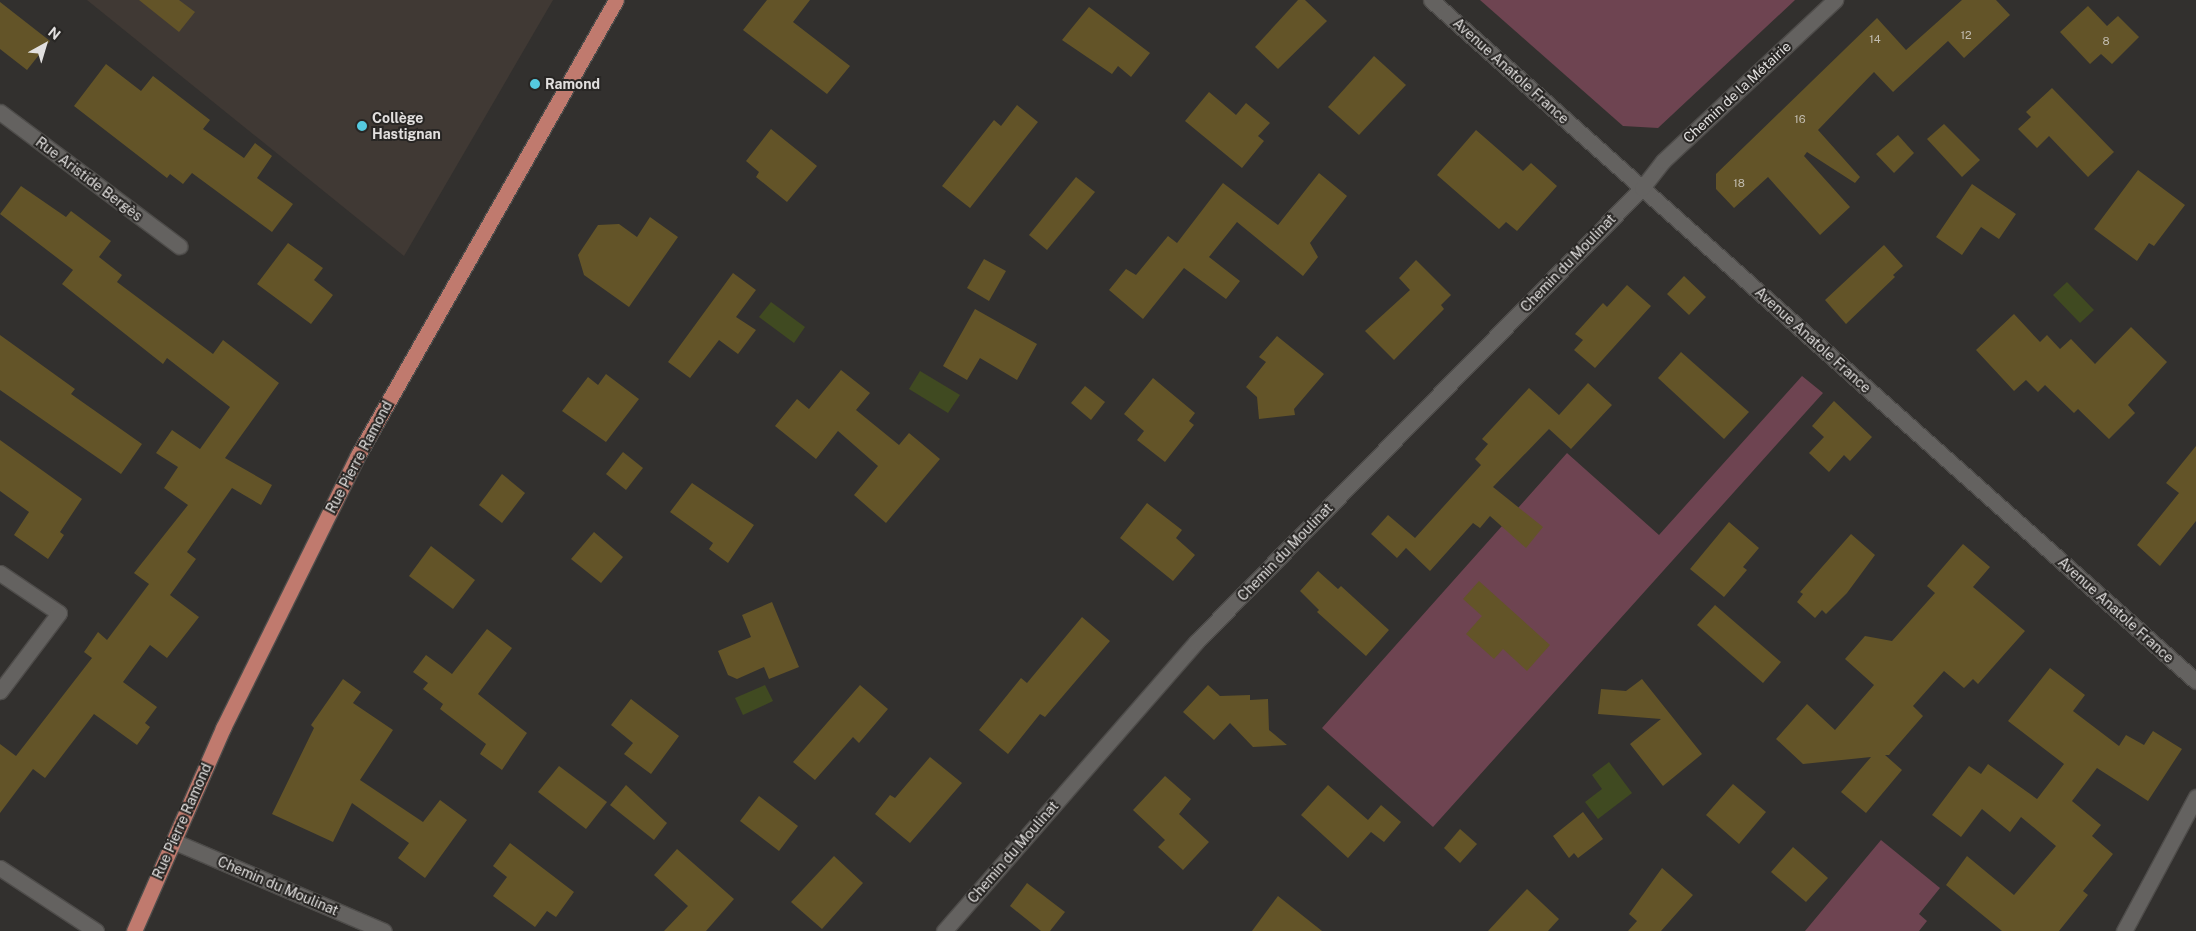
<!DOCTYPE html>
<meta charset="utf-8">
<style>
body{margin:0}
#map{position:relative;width:2196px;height:931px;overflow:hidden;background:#32302e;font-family:"Public Sans",sans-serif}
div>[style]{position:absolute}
.built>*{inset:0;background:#403934}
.green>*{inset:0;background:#6e4451}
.water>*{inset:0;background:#404a21}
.building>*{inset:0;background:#635428}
.roads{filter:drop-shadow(1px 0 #4e4c4a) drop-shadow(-1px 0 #4e4c4a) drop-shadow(0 1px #4e4c4a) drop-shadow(0 -1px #4e4c4a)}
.minor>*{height:15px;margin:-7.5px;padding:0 7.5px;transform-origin:7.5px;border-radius:7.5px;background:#646260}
.major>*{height:15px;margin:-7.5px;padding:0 7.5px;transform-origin:7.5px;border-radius:7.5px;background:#c07a6e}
.dots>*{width:14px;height:14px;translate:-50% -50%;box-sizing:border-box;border:2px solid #282624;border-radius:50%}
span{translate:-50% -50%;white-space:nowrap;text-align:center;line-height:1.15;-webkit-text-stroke:4px #282624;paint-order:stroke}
.number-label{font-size:11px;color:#c2bdb1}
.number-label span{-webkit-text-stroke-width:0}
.street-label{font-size:14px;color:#e2e0df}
.poi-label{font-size:14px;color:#e2e0df;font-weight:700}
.left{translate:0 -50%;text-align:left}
.north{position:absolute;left:20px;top:20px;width:50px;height:50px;-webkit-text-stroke:4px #282624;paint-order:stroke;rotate:39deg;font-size:14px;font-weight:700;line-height:20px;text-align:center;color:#e2e0df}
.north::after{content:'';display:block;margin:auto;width:18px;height:22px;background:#e2e0df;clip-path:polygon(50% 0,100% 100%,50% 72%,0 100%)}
</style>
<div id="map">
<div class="built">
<i style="clip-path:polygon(87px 0,553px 0,404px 256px)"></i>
</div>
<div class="green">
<i style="clip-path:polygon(1480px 0,1795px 0,1658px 128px,1623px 126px)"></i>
<i style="clip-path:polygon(1802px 376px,1823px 393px,1433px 827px,1322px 728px,1567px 453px,1659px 535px)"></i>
<i style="clip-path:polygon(1881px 840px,1940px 888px,1919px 914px,1927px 921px,1919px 931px,1805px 931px)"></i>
</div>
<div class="water">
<i style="clip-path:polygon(2067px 282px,2094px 310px,2080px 323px,2053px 295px)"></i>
<i style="clip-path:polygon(771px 302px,805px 327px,794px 343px,759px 317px)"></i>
<i style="clip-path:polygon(920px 371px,960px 395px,948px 413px,909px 389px)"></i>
<i style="clip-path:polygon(765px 685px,773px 701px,743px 715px,735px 698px)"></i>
<i style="clip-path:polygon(1609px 762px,1632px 793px,1598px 819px,1585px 802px,1602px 789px,1592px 775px)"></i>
</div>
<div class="building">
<i style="clip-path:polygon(139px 0,179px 0,195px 12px,179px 32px)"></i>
<i style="clip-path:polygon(767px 0,810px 0,793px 22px,850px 66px,827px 94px,743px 30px)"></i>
<i style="clip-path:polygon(1298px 0,1305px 0,1327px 21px,1278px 69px,1255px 47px)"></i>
<i style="clip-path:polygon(1962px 0,1996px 0,2010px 15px,1964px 58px,1948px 41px,1893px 92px,1874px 72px,1818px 130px,1860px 177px,1855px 183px,1807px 152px,1804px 156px,1850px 207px,1820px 235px,1768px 177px,1734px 208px,1716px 189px,1716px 174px,1877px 18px,1906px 50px)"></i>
<i style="clip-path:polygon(0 2px,50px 41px,27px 70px,0 49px)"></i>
<i style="clip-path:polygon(2088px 6px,2107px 26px,2118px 16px,2139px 37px,2112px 64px,2101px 54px,2090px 64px,2060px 32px)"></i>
<i style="clip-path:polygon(1089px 7px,1150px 53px,1131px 77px,1118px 66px,1112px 74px,1062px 40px)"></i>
<i style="clip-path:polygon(1374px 56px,1406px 85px,1359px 135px,1328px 107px)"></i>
<i style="clip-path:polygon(106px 64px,141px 91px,153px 76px,210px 120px,203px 129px,244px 158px,255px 143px,272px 156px,257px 178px,293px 204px,272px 232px,192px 173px,183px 184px,170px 174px,167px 178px,74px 106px)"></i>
<i style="clip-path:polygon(2052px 88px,2114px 152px,2088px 177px,2049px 136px,2037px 148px,2018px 129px,2031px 117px,2026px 112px)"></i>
<i style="clip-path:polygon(1209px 92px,1236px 115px,1246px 103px,1270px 123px,1258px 136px,1264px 141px,1242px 168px,1185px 121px)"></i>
<i style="clip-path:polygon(1017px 105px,1038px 122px,970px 208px,942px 186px,994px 120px,1001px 126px)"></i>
<i style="clip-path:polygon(1944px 124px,1980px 160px,1962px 177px,1927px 139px)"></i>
<i style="clip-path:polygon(771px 129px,817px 166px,787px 202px,756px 177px,759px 172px,746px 161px)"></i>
<i style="clip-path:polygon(1476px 130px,1523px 171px,1531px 163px,1557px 186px,1517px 231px,1506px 222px,1499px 229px,1437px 175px)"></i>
<i style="clip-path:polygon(1898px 135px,1914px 153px,1894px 173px,1876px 154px)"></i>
<i style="clip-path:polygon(2138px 170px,2185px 205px,2154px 246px,2149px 243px,2137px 261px,2094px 229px)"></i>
<i style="clip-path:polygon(1319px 173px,1347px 196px,1310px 243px,1318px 257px,1303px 276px,1237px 222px,1209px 257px,1240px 281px,1226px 299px,1184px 268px,1143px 319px,1109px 290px,1126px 269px,1136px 275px,1168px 236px,1177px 243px,1223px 183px,1278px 225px)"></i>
<i style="clip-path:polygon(1076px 177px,1095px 192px,1047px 250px,1029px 235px)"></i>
<i style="clip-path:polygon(1972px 184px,2016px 214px,1999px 239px,1981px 227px,1962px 255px,1936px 237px)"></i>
<i style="clip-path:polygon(21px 186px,66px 217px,71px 211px,111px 241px,99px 257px,122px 275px,117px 282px,213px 354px,223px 340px,279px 383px,225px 458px,272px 485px,261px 505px,232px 488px,187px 552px,196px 559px,170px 595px,199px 617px,167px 658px,150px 645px,123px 682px,157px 707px,145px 723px,150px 727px,137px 745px,94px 714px,45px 778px,33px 769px,0 813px,0 744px,16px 756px,92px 658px,84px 652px,98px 632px,107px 640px,149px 584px,134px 573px,188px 505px,164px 488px,178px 467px,156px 453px,172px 430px,200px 449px,230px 407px,167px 358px,163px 364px,62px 284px,73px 270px,0 214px)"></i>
<i style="clip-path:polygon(650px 217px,678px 237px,629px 307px,584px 275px,578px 255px,598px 225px,619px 224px,637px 237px)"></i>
<i style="clip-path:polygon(288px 243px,323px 268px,314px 280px,333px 295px,311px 324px,257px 284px)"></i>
<i style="clip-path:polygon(1884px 245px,1903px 266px,1893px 275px,1895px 277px,1846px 324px,1825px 300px)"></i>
<i style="clip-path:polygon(984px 259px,1006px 271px,989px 301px,967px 288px)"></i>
<i style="clip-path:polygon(1416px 260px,1451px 295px,1441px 305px,1444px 309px,1394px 360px,1365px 331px,1410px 290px,1399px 278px)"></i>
<i style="clip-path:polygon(733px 273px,756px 290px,736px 317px,756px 330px,738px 354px,719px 340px,690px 378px,668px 362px)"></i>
<i style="clip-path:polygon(1684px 276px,1706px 297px,1689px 315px,1667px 294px)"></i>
<i style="clip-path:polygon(1627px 285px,1651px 306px,1595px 368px,1574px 350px,1583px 340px,1575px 334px,1603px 303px,1607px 307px)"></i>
<i style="clip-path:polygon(975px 309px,1037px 344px,1017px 380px,980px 358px,967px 380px,943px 366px)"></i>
<i style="clip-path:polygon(2014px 314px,2040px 342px,2047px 335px,2060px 349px,2071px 339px,2095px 364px,2131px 327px,2167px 362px,2128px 405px,2135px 413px,2109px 439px,2078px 409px,2074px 413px,2045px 385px,2038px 392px,2026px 380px,2014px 391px,1976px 350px)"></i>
<i style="clip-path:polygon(0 335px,75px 389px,71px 394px,142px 444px,121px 474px,0 390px)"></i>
<i style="clip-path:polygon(1277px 336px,1324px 374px,1294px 409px,1295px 415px,1259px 419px,1257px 397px,1246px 387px,1266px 362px,1259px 357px)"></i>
<i style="clip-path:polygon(1681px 352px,1749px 412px,1724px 439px,1658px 378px)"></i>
<i style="clip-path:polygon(841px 370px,870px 393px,856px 410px,899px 445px,909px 433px,940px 459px,886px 523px,854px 495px,878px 466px,838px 431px,816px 459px,775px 426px,797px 399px,809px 409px)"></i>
<i style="clip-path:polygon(606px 374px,639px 399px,606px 442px,562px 411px,588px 377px,598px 385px)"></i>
<i style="clip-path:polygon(1153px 378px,1195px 413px,1189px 421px,1194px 425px,1165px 462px,1137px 440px,1144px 431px,1124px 414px)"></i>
<i style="clip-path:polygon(1588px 383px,1612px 405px,1571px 449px,1549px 429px,1493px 487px,1543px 527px,1526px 548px,1490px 516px,1480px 528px,1473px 523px,1430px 571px,1406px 548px,1397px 558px,1371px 534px,1388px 515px,1415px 538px,1481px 465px,1475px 459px,1488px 444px,1482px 439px,1529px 388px,1559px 415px)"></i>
<i style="clip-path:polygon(1085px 386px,1105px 402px,1091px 420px,1071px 403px)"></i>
<i style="clip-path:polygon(1834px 401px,1872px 437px,1850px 461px,1844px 455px,1829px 472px,1809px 453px,1824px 437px,1812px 426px)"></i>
<i style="clip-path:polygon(0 440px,82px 499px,60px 532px,64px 535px,48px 559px,14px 535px,29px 512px,0 491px)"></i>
<i style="clip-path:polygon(2196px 446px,2196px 521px,2160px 566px,2137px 545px,2179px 493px,2166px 483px)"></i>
<i style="clip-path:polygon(623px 452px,643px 468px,626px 490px,606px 474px)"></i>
<i style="clip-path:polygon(502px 474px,525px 493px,502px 523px,479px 505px)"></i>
<i style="clip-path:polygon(692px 483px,754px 525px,728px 563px,709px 549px,713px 543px,670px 512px)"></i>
<i style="clip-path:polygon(1147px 503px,1182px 530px,1176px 538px,1195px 555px,1173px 581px,1120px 538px)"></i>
<i style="clip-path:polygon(1729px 522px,1759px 548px,1743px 567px,1747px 570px,1724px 597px,1690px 569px)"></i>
<i style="clip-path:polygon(594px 532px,623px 557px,601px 583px,571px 559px)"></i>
<i style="clip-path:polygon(1851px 534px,1875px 555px,1847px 593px,1826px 614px,1822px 610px,1815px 618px,1797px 602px,1803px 594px,1800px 592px)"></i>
<i style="clip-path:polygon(1963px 544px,1990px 567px,1973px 587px,2025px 631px,1978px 684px,1973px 679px,1964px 688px,1944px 671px,1913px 706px,1923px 716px,1889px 755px,1885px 755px,1902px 770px,1866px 813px,1841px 792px,1871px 757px,1803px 764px,1776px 739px,1807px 704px,1835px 730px,1874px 685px,1845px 659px,1865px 636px,1892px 641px,1935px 593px,1927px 586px)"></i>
<i style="clip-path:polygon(431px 546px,475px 580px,453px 609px,409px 576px)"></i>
<i style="clip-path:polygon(1318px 571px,1338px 589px,1341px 586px,1389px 630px,1366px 656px,1317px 612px,1319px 610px,1300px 591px)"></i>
<i style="clip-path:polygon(1479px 581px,1550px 645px,1527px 671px,1503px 649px,1494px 659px,1466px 634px,1482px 616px,1463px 599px)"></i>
<i style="clip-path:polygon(772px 602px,799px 667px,769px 679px,764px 667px,737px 679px,728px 675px,718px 651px,751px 637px,742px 615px)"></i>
<i style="clip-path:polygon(1715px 605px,1781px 662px,1763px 683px,1697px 625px)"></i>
<i style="clip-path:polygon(1082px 617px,1110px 641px,1045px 717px,1040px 714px,1008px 754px,979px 730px,1021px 678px,1027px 683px)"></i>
<i style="clip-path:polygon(487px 629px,512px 648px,478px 694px,527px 733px,502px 770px,480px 754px,486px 744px,440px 709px,443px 704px,423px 689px,428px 683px,413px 672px,426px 655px,452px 674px)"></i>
<i style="clip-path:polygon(2050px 668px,2085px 695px,2073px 711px,2119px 746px,2126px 735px,2144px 745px,2153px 731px,2182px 749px,2148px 801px,2097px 768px,2072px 801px,2101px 825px,2092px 836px,2113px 854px,2083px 891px,2088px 895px,2059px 931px,2002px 931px,1946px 885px,1967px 856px,2014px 895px,2056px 846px,2021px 817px,2010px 832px,1982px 809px,1961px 837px,1932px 815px,1969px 766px,1981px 774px,1988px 764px,2037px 799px,2064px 764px,2008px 721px)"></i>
<i style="clip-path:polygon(343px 679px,361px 692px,353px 703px,393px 730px,360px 780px,423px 822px,440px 800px,467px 820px,425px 878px,398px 858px,409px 843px,352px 803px,333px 842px,272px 814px,314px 728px,311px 725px)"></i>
<i style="clip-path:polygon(1642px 679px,1702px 754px,1663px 786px,1630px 744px,1661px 719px,1598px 714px,1601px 689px,1626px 691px)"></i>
<i style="clip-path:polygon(860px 685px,888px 709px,859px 743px,853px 737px,815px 780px,793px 762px)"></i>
<i style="clip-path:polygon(1208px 685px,1220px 696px,1250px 695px,1250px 700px,1268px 699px,1269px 730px,1287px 745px,1253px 747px,1230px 723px,1214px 740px,1183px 712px)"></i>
<i style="clip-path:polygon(631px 699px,679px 736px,651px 774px,624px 754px,633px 743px,611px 725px)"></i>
<i style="clip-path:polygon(930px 757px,962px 783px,910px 843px,875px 814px,890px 795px,895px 798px)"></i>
<i style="clip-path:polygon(559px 766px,607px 802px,586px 829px,538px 792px)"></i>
<i style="clip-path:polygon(1165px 776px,1191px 799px,1179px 814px,1209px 842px,1183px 870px,1158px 847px,1165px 840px,1133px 810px)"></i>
<i style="clip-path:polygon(1733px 784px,1766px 812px,1739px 844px,1706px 815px)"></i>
<i style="clip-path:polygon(626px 785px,667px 823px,654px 840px,610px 805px)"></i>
<i style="clip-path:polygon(1328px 785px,1368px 820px,1381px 805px,1401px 822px,1384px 842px,1371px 832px,1348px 858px,1301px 815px)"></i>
<i style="clip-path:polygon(759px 796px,798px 826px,779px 851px,740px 821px)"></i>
<i style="clip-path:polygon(1583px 812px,1603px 839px,1578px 858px,1574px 853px,1569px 858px,1553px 836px)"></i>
<i style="clip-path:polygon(1460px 829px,1477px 844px,1460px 863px,1444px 848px)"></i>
<i style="clip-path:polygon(510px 843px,574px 892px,556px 917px,547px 911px,535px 927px,493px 896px,507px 877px,493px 866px)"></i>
<i style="clip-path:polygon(1793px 847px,1828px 878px,1806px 902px,1771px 872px)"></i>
<i style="clip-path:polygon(677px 849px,734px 899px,706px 931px,664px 931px,688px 906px,654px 875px)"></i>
<i style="clip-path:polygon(834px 856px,863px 883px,822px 929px,791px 902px)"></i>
<i style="clip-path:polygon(1662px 868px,1693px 895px,1661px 931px,1628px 931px,1637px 921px,1629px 914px)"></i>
<i style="clip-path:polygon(1027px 883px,1065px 912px,1050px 931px,1041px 931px,1010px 906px)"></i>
<i style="clip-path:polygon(1527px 889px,1559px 919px,1548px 931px,1488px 931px)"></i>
<i style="clip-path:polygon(1278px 896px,1322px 931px,1252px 931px)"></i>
</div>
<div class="roads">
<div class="minor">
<i style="left:1431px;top:0;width:1024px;rotate:41.68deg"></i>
<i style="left:0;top:112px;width:224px;rotate:36.8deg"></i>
<i style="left:0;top:573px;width:71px;rotate:34.1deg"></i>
<i style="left:59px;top:613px;width:98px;rotate:127.1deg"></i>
<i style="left:173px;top:841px;width:229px;rotate:23.1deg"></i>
<i style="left:0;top:868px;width:115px;rotate:33.3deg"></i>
<i style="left:944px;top:931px;width:383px;rotate:-48.9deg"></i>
<i style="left:1196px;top:642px;width:636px;rotate:-45.51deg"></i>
<i style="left:1642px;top:188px;width:34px;rotate:-52deg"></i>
<i style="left:1663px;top:161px;width:236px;rotate:-43.1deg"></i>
<i style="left:2124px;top:931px;width:152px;rotate:-61.8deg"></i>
</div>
<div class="major">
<i style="left:134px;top:931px;width:222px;rotate:-66.3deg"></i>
<i style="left:223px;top:728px;width:305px;rotate:-63.7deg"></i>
<i style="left:358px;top:455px;width:523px;rotate:-60.45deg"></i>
</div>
</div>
<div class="dots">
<i style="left:535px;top:84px;background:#55cae0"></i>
<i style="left:362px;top:126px;background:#55cae0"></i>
</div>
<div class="number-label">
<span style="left:1966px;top:35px">12</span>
<span style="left:1875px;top:39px">14</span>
<span style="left:2106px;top:41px">8</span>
<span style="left:1800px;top:119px">16</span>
<span style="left:1739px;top:183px">18</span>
</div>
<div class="street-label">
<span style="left:1511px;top:71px;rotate:42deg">Avenue Anatole France</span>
<span style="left:1737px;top:92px;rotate:-43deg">Chemin de la Métairie</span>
<span style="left:89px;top:179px;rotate:37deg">Rue Aristide Bergès</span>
<span style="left:1568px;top:263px;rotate:-46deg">Chemin du Moulinat</span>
<span style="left:1813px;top:340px;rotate:42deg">Avenue Anatole France</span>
<span style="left:359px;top:457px;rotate:-62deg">Rue Pierre Ramond</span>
<span style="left:1285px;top:552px;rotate:-46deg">Chemin du Moulinat</span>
<span style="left:2116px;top:610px;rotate:42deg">Avenue Anatole France</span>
<span style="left:182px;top:821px;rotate:-66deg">Rue Pierre Ramond</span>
<span style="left:1013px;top:852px;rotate:-49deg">Chemin du Moulinat</span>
<span style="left:278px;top:886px;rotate:23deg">Chemin du Moulinat</span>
</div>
<div class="poi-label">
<span class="left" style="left:545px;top:84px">Ramond</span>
<span class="left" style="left:372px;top:126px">Collège<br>Hastignan</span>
</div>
<div class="north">N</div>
</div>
